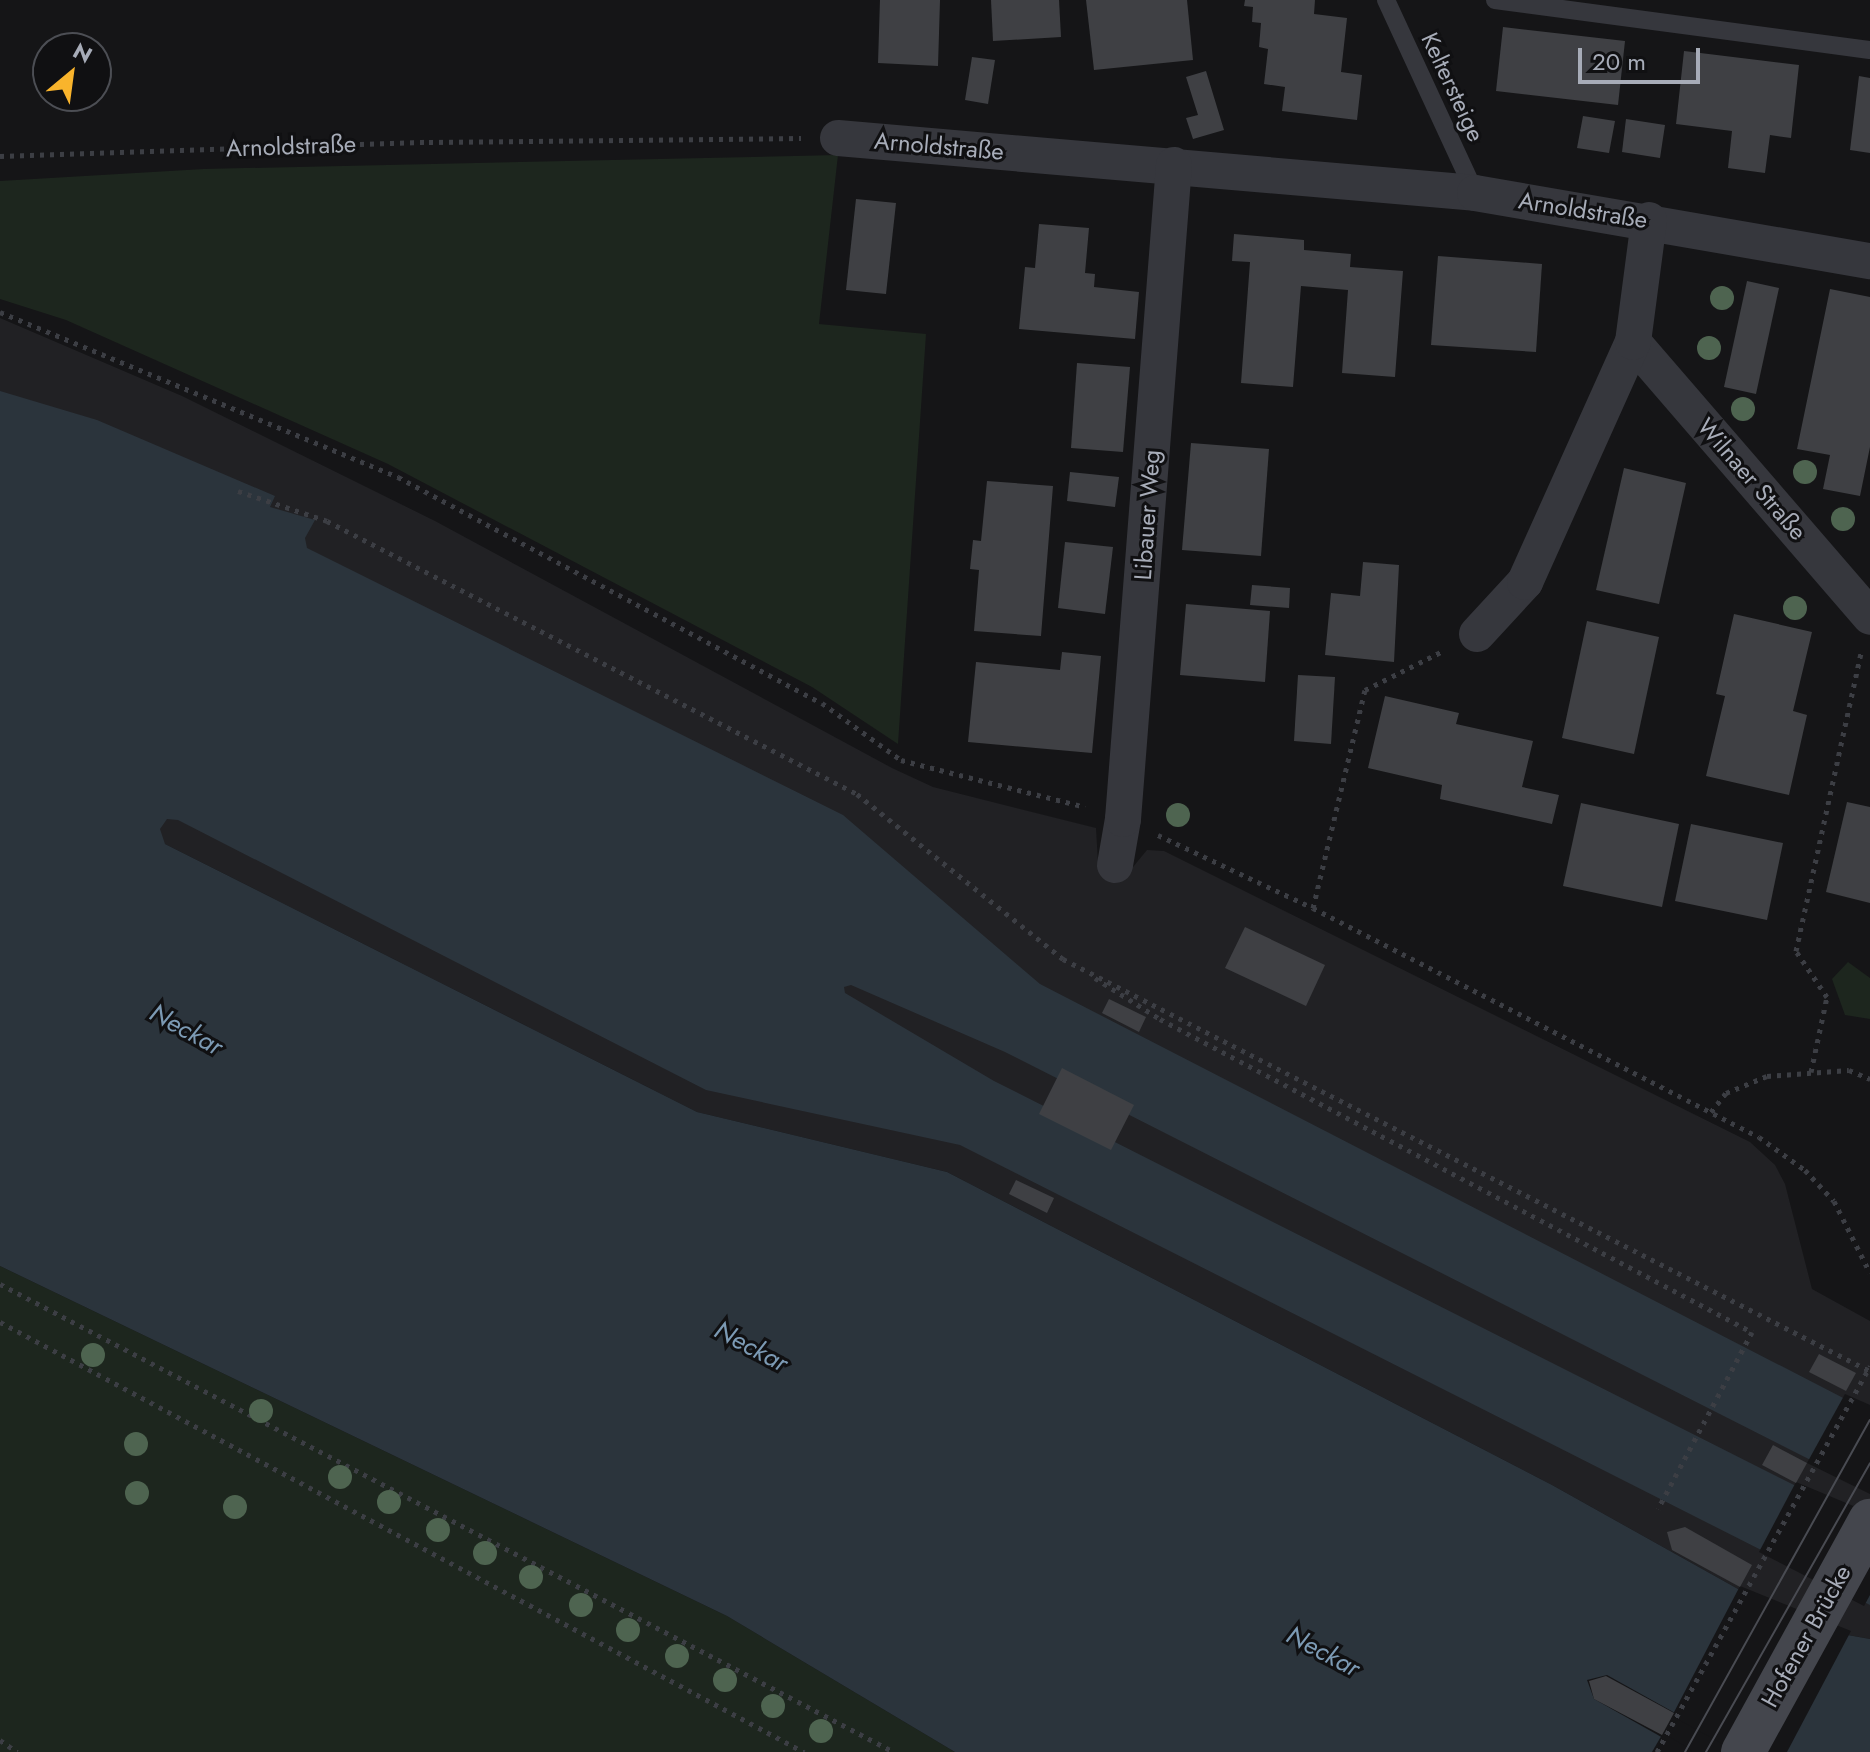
<!DOCTYPE html>
<meta charset="utf-8">
<style>
body{margin:0}
#map{position:relative;width:1870px;height:1752px;overflow:hidden;background:#151517;font-family:Jost,sans-serif}
div>[style]{position:absolute}
.built>*{inset:0;background:#212124}
.green>*{inset:0;background:#1d261e}
.water>*{inset:0;background:#2b343c}
.pier>*{inset:0;background:#151517}
.building>*{inset:0;background:#3f4044}
.path>*{height:5px;margin-top:-2.5px;transform-origin:0;background:repeating-linear-gradient(90deg,#3c3e44 0 4px,transparent 0 10px)}
.service>*{height:18px;margin:-9px;padding:0 9px;transform-origin:9px;border-radius:9px;background:#36373d}
.minor>*{height:36px;margin:-18px;padding:0 18px;transform-origin:18px;border-radius:18px;background:#36373d}
.secondary>*{height:44px;margin:-22px;padding:0 22px;transform-origin:22px;border-radius:22px;background:#44464d}
.tram>*{height:2px;margin:-1px;padding:0 1px;transform-origin:1px;border-radius:1px;background:#494b52}
.path-bridge>*{height:5px;margin-top:-2.5px;transform-origin:0;background:repeating-linear-gradient(90deg,#3c3e44 0 4px,transparent 0 10px)}
.trees>*{width:24px;height:24px;margin:-12px;border-radius:50%;background:#4e6450}
span{translate:-50% -50%;white-space:nowrap;text-align:center;line-height:1.15;-webkit-text-stroke:6px #101012;paint-order:stroke}
.street-label{font-size:24px;color:#a7acb8}
.water-label{font-size:26px;color:#7c9ab4;font-style:italic}
.north{position:absolute;left:32px;top:32px;width:80px;height:80px;box-sizing:border-box;background:#101012;border:2px solid #4c4e54;border-radius:50%;rotate:29deg;font-size:22px;font-weight:700;line-height:32px;text-align:center;color:#a7acb8}
.north::after{content:'';display:block;margin:auto;width:28px;height:36px;background:#f9b42c;clip-path:polygon(50% 0,100% 100%,50% 72%,0 100%)}
.scale{position:absolute;left:1578px;top:48px;width:122px;height:36px;box-sizing:border-box;border:4px solid #a7acb8;border-top:0;padding-left:10px;font-size:24px;line-height:28px;white-space:nowrap;color:#a7acb8;-webkit-text-stroke:6px #101012;paint-order:stroke}
</style>
<div id="map">
<div class="built">
<i style="clip-path:polygon(0 318px,182px 396px,435px 521px,892px 768px,933px 787px,1096px 828px,1098px 863px,1133px 867px,1147px 850px,1164px 851px,1750px 1142px,1775px 1165px,1785px 1184px,1812px 1289px,1870px 1321px,1870px 1639px,1843px 1634px,1738px 1589px,1552px 1485px,947px 1172px,697px 1112px,165px 844px,0 788px)"></i>
</div>
<div class="green">
<i style="clip-path:polygon(838px 155px,819px 324px,926px 334px,898px 744px,812px 687px,388px 464px,66px 320px,0 299px,0 181px,204px 169px)"></i>
<i style="clip-path:polygon(1848px 962px,1870px 978px,1870px 1019px,1845px 1015px,1832px 979px)"></i>
<i style="clip-path:polygon(0 1266px,727px 1616px,955px 1752px,0 1752px)"></i>
</div>
<div class="water">
<i style="clip-path:polygon(0 391px,97px 420px,275px 496px,270px 507px,315px 520px,305px 538px,307px 548px,843px 815px,1040px 984px,1851px 1402px,1870px 1490px,1005px 1052px,851px 985px,844px 987px,845px 993px,994px 1081px,1794px 1485px,1870px 1517px,1870px 1605px,960px 1145px,706px 1090px,178px 820px,167px 819px,160px 829px,165px 844px,697px 1112px,947px 1172px,1552px 1485px,1738px 1589px,1842px 1634px,1870px 1639px,1870px 1752px,1745px 1752px,1607px 1675px,1587px 1680px,1594px 1699px,1688px 1752px,955px 1752px,727px 1616px,0 1266px)"></i>
</div>
<div class="pier">
<i style="clip-path:polygon(1845px 1394px,1870px 1405px,1870px 1494px,1807px 1463px)"></i>
<i style="clip-path:polygon(1796px 1482px,1870px 1513px,1870px 1595px,1864px 1606px,1759px 1552px)"></i>
<i style="clip-path:polygon(1740px 1586px,1851px 1631px,1787px 1752px,1737px 1752px,1672px 1716px)"></i>
<i style="clip-path:polygon(1663px 1733px,1690px 1749px,1692px 1752px,1652px 1752px)"></i>
</div>
<div class="building">
<i style="clip-path:polygon(880px 0,940px 0,938px 66px,878px 63px)"></i>
<i style="clip-path:polygon(991px 0,1059px 0,1061px 37px,993px 41px)"></i>
<i style="clip-path:polygon(1086px 0,1187px 0,1193px 60px,1094px 70px)"></i>
<i style="clip-path:polygon(1245px 0,1315px 0,1314px 14px,1347px 18px,1341px 72px,1362px 75px,1357px 120px,1282px 111px,1285px 87px,1264px 84px,1268px 49px,1259px 47px,1261px 23px,1252px 22px,1253px 7px,1244px 6px)"></i>
<i style="clip-path:polygon(1503px 27px,1625px 41px,1618px 105px,1496px 91px)"></i>
<i style="clip-path:polygon(1684px 51px,1799px 65px,1791px 138px,1770px 135px,1765px 173px,1728px 168px,1732px 131px,1676px 124px)"></i>
<i style="clip-path:polygon(972px 57px,995px 60px,988px 104px,965px 100px)"></i>
<i style="clip-path:polygon(1206px 71px,1224px 130px,1193px 139px,1186px 118px,1198px 115px,1186px 77px)"></i>
<i style="clip-path:polygon(1859px 76px,1870px 78px,1870px 153px,1850px 150px)"></i>
<i style="clip-path:polygon(1583px 116px,1615px 121px,1609px 153px,1577px 148px)"></i>
<i style="clip-path:polygon(1626px 119px,1665px 125px,1660px 158px,1622px 152px)"></i>
<i style="clip-path:polygon(856px 199px,896px 203px,886px 294px,846px 290px)"></i>
<i style="clip-path:polygon(1039px 224px,1089px 228px,1085px 273px,1095px 274px,1094px 287px,1139px 292px,1135px 339px,1019px 329px,1025px 267px,1035px 268px)"></i>
<i style="clip-path:polygon(1234px 234px,1304px 240px,1304px 250px,1351px 254px,1350px 267px,1403px 271px,1395px 377px,1342px 373px,1348px 290px,1301px 286px,1293px 387px,1241px 383px,1250px 262px,1232px 261px)"></i>
<i style="clip-path:polygon(1438px 256px,1542px 264px,1536px 352px,1431px 345px)"></i>
<i style="clip-path:polygon(1747px 281px,1779px 288px,1756px 394px,1724px 387px)"></i>
<i style="clip-path:polygon(1830px 289px,1870px 297px,1870px 447px,1860px 496px,1823px 489px,1830px 455px,1797px 449px)"></i>
<i style="clip-path:polygon(1077px 363px,1130px 367px,1123px 452px,1071px 448px)"></i>
<i style="clip-path:polygon(1191px 443px,1269px 449px,1261px 556px,1182px 550px)"></i>
<i style="clip-path:polygon(1624px 468px,1686px 483px,1659px 604px,1596px 590px)"></i>
<i style="clip-path:polygon(1070px 472px,1119px 477px,1115px 507px,1067px 501px)"></i>
<i style="clip-path:polygon(987px 481px,1053px 486px,1041px 636px,974px 631px,979px 570px,970px 569px,973px 540px,981px 541px)"></i>
<i style="clip-path:polygon(1065px 542px,1113px 547px,1105px 614px,1058px 608px)"></i>
<i style="clip-path:polygon(1363px 562px,1399px 565px,1394px 662px,1325px 655px,1331px 593px,1360px 596px)"></i>
<i style="clip-path:polygon(1252px 585px,1290px 588px,1289px 608px,1250px 605px)"></i>
<i style="clip-path:polygon(1186px 604px,1270px 611px,1265px 682px,1180px 675px)"></i>
<i style="clip-path:polygon(1734px 614px,1812px 632px,1793px 711px,1807px 715px,1789px 795px,1706px 776px,1725px 696px,1716px 694px)"></i>
<i style="clip-path:polygon(1587px 621px,1659px 637px,1634px 754px,1562px 738px)"></i>
<i style="clip-path:polygon(1062px 652px,1101px 656px,1092px 753px,968px 742px,976px 662px,1060px 670px)"></i>
<i style="clip-path:polygon(1298px 675px,1335px 677px,1331px 744px,1294px 741px)"></i>
<i style="clip-path:polygon(1385px 696px,1459px 713px,1456px 724px,1533px 741px,1522px 787px,1559px 795px,1552px 824px,1440px 799px,1442px 785px,1368px 768px)"></i>
<i style="clip-path:polygon(1847px 802px,1870px 807px,1870px 903px,1826px 892px)"></i>
<i style="clip-path:polygon(1581px 803px,1679px 824px,1662px 907px,1563px 886px)"></i>
<i style="clip-path:polygon(1691px 824px,1783px 843px,1767px 920px,1675px 901px)"></i>
<i style="clip-path:polygon(1245px 927px,1325px 965px,1306px 1006px,1225px 968px)"></i>
<i style="clip-path:polygon(1109px 999px,1146px 1017px,1139px 1032px,1102px 1013px)"></i>
<i style="clip-path:polygon(1062px 1068px,1134px 1105px,1111px 1150px,1039px 1114px)"></i>
<i style="clip-path:polygon(1016px 1180px,1054px 1198px,1047px 1213px,1009px 1194px)"></i>
<i style="clip-path:polygon(1819px 1354px,1856px 1373px,1846px 1391px,1809px 1372px)"></i>
<i style="clip-path:polygon(1773px 1445px,1807px 1463px,1796px 1483px,1762px 1465px)"></i>
<i style="clip-path:polygon(1685px 1527px,1752px 1565px,1740px 1587px,1672px 1550px,1667px 1532px)"></i>
<i style="clip-path:polygon(1606px 1676px,1674px 1713px,1662px 1735px,1594px 1699px,1589px 1681px)"></i>
</div>
<div class="path">
<i style="left:0;top:156px;width:429px;rotate:-1.9deg"></i>
<i style="left:429px;top:142px;width:372px;rotate:-0.6deg"></i>
<i style="left:0;top:312px;width:431px;rotate:22.5deg"></i>
<i style="left:398px;top:477px;width:480px;rotate:28.1deg"></i>
<i style="left:822px;top:703px;width:97px;rotate:35.8deg"></i>
<i style="left:901px;top:760px;width:190px;rotate:14.3deg"></i>
<i style="left:238px;top:491px;width:94px;rotate:18.6deg"></i>
<i style="left:327px;top:521px;width:596px;rotate:27.25deg"></i>
<i style="left:857px;top:794px;width:264px;rotate:38.7deg"></i>
<i style="left:1063px;top:959px;width:906px;rotate:27.05deg"></i>
<i style="left:1158px;top:835px;width:171px;rotate:25.2deg"></i>
<i style="left:1313px;top:908px;width:501px;rotate:27.18deg"></i>
<i style="left:1759px;top:1137px;width:57px;rotate:35.7deg"></i>
<i style="left:1805px;top:1170px;width:42px;rotate:46.9deg"></i>
<i style="left:1834px;top:1201px;width:80px;rotate:63.4deg"></i>
<i style="left:1313px;top:908px;width:224px;rotate:-76.6deg"></i>
<i style="left:1365px;top:690px;width:87px;rotate:-26.6deg"></i>
<i style="left:1095px;top:978px;width:77px;rotate:32.2deg"></i>
<i style="left:1160px;top:1019px;width:670px;rotate:27.87deg"></i>
<i style="left:1752px;top:1332px;width:200px;rotate:118deg"></i>
<i style="left:1811px;top:1072px;width:77px;rotate:-78deg"></i>
<i style="left:1827px;top:997px;width:55px;rotate:-124deg"></i>
<i style="left:1796px;top:951px;width:306px;rotate:-77.7deg"></i>
<i style="left:1711px;top:1112px;width:24px;rotate:-52deg"></i>
<i style="left:1726px;top:1093px;width:44px;rotate:-22.5deg"></i>
<i style="left:1767px;top:1076px;width:82px;rotate:-4.2deg"></i>
<i style="left:1849px;top:1070px;width:23px;rotate:23deg"></i>
<i style="left:0;top:1284px;width:1009px;rotate:27.63deg"></i>
<i style="left:0;top:1322px;width:912px;rotate:28.14deg"></i>
<i style="left:0;top:1740px;width:21px;rotate:35deg"></i>
</div>
<div class="service">
<i style="left:1386px;top:0;width:213px;rotate:65.2deg"></i>
<i style="left:1495px;top:0;width:378px;rotate:7.6deg"></i>
</div>
<div class="minor">
<i style="left:838px;top:138px;width:639px;rotate:4.93deg"></i>
<i style="left:1475px;top:193px;width:401px;rotate:9.8deg"></i>
<i style="left:1633px;top:342px;width:363px;rotate:49.2deg"></i>
<i style="left:1477px;top:634px;width:71px;rotate:-47.3deg"></i>
<i style="left:1525px;top:582px;width:263px;rotate:-65.8deg"></i>
<i style="left:1633px;top:342px;width:123px;rotate:-82.5deg"></i>
<i style="left:1115px;top:865px;width:47px;rotate:-80.1deg"></i>
<i style="left:1123px;top:819px;width:656px;rotate:-85.54deg"></i>
</div>
<div class="secondary">
<i style="left:1743px;top:1752px;width:264px;rotate:-61.2deg"></i>
</div>
<div class="tram">
<i style="left:1685px;top:1752px;width:380px;rotate:-60.9deg"></i>
<i style="left:1706px;top:1752px;width:332px;rotate:-60.4deg"></i>
</div>
<div class="path-bridge">
<i style="left:1657px;top:1752px;width:441px;rotate:-61.1deg"></i>
</div>
<div class="trees">
<i style="left:1722px;top:298px"></i>
<i style="left:1709px;top:348px"></i>
<i style="left:1743px;top:409px"></i>
<i style="left:1805px;top:472px"></i>
<i style="left:1843px;top:519px"></i>
<i style="left:1795px;top:608px"></i>
<i style="left:1178px;top:815px"></i>
<i style="left:93px;top:1355px"></i>
<i style="left:261px;top:1411px"></i>
<i style="left:136px;top:1444px"></i>
<i style="left:340px;top:1477px"></i>
<i style="left:137px;top:1493px"></i>
<i style="left:389px;top:1502px"></i>
<i style="left:235px;top:1507px"></i>
<i style="left:438px;top:1530px"></i>
<i style="left:485px;top:1553px"></i>
<i style="left:531px;top:1577px"></i>
<i style="left:581px;top:1605px"></i>
<i style="left:628px;top:1630px"></i>
<i style="left:677px;top:1656px"></i>
<i style="left:725px;top:1680px"></i>
<i style="left:773px;top:1706px"></i>
<i style="left:821px;top:1731px"></i>
</div>
<div class="street-label">
<span style="left:1453px;top:87px;rotate:65deg">Keltersteige</span>
<span style="left:291px;top:146px;rotate:-2deg">Arnoldstraße</span>
<span style="left:939px;top:146px;rotate:5deg">Arnoldstraße</span>
<span style="left:1583px;top:210px;rotate:9deg">Arnoldstraße</span>
<span style="left:1752px;top:479px;rotate:49deg">Wilnaer Straße</span>
<span style="left:1147px;top:515px;rotate:-86deg">Libauer Weg</span>
<span style="left:1806px;top:1636px;rotate:-61deg">Hofener Brücke</span>
</div>
<div class="water-label">
<span style="left:186px;top:1030px;rotate:29deg">Neckar</span>
<span style="left:751px;top:1347px;rotate:28deg">Neckar</span>
<span style="left:1323px;top:1652px;rotate:28deg">Neckar</span>
</div>
<div class="north">N</div>
<div class="scale">20 m</div>
</div>
